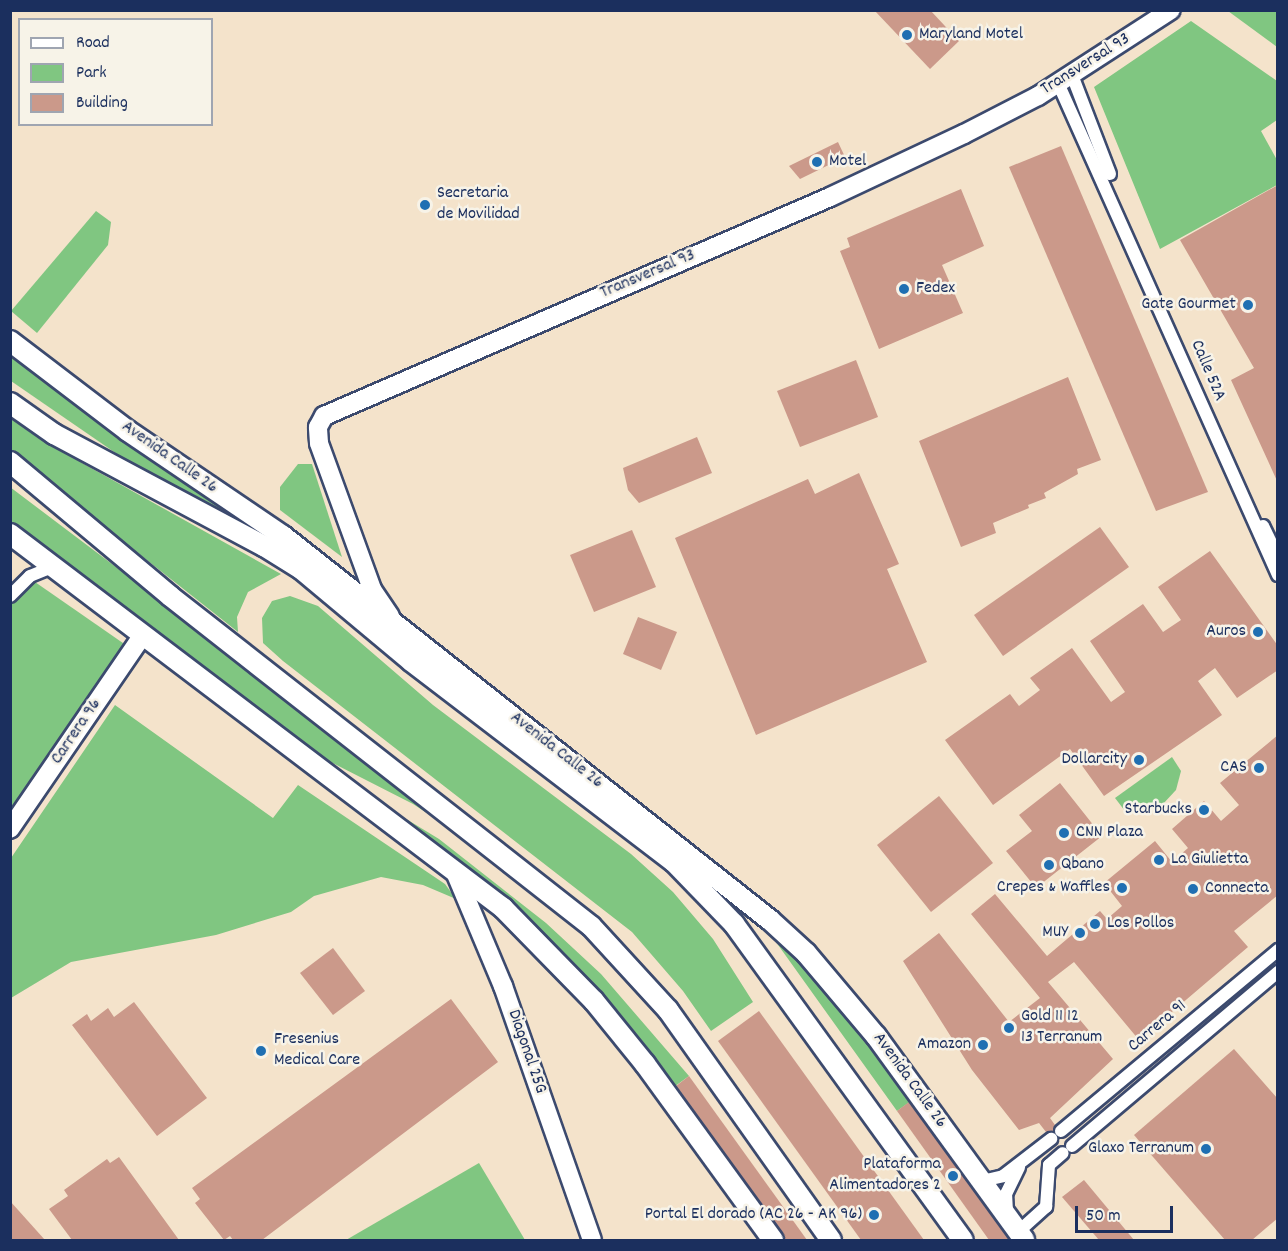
<!DOCTYPE html>
<style>
body{margin:0}
#map{position:relative;width:1288px;height:1251px;overflow:hidden;background:#f4e3cb;font-family:Dekko,sans-serif}
div>[style]{position:absolute}
.green>*{inset:0;background:#80c681}
.building>*{inset:0;background:#cb998a}
.roads{filter:drop-shadow(2px 0 #3c4a6e) drop-shadow(-2px 0 #3c4a6e) drop-shadow(0 2px #3c4a6e) drop-shadow(0 -2px #3c4a6e)}
.street>*{height:12px;margin:-6px;padding:0 6px;transform-origin:6px;border-radius:6px;background:#fff}
.secondary>*{height:18px;margin:-9px;padding:0 9px;transform-origin:9px;border-radius:9px;background:#fff}
.primary>*{height:20px;margin:-10px;padding:0 10px;transform-origin:10px;border-radius:10px;background:#fff}
.dots>*{width:16px;height:16px;translate:-50% -50%;box-sizing:border-box;border:3px solid #f7f3e8;border-radius:50%}
span{translate:-50% -50%;white-space:nowrap;text-align:center;line-height:1.15;-webkit-text-stroke:5px #f7f3e8;paint-order:stroke}
.poi-label{font-size:18px;color:#1b2f5e}
.left{translate:0 -50%;text-align:left}
.right{translate:-100% -50%;text-align:right}
.street-label{font-size:18px;color:#1b2f5e}
.frame{position:absolute;inset:0;border:12px solid #1b2f5e;pointer-events:none}
.legend{position:absolute;left:18px;top:18px;width:195px;height:108px;box-sizing:border-box;background:#f7f3e8;border:2px solid #9fa5b1;margin:0;padding:8px 10px;list-style:none;font-size:18px;color:#1b2f5e}
.legend li{display:flex;align-items:center;gap:12px;height:30px}
.legend b{width:30px;border:2px solid #9fa5b1}
.scale{position:absolute;left:1075px;top:1206px;width:98px;height:27px;box-sizing:border-box;border:3px solid #1b2f5e;border-top:0;padding-left:8px;font-size:18px;line-height:21px;white-space:nowrap;color:#1b2f5e;-webkit-text-stroke:4px #f7f3e8;paint-order:stroke}
</style>
<div id="map">
<div class="green">
<i style="clip-path:polygon(1228px 11px,1277px 11px,1277px 47px)"></i>
<i style="clip-path:polygon(1191px 21px,1277px 81px,1277px 120px,1261px 131px,1277px 160px,1277px 185px,1160px 249px,1094px 87px)"></i>
<i style="clip-path:polygon(96px 211px,111px 222px,108px 245px,37px 333px,11px 311px)"></i>
<i style="clip-path:polygon(11px 351px,318px 570px,133px 465px,11px 381px)"></i>
<i style="clip-path:polygon(10px 411px,82px 463px,281px 574px,248px 592px,237px 617px,238px 632px,11px 453px)"></i>
<i style="clip-path:polygon(298px 464px,312px 464px,342px 557px,280px 510px,280px 487px)"></i>
<i style="clip-path:polygon(10px 487px,284px 694px,473px 843px,413px 804px,315px 754px,11px 525px)"></i>
<i style="clip-path:polygon(35px 582px,133px 650px,11px 829px,11px 603px,28px 583px)"></i>
<i style="clip-path:polygon(290px 596px,318px 606px,433px 705px,631px 854px,673px 892px,713px 939px,753px 1002px,711px 1031px,683px 991px,632px 932px,283px 661px,263px 643px,262px 618px,272px 601px)"></i>
<i style="clip-path:polygon(115px 705px,273px 818px,298px 785px,445px 884px,456px 899px,423px 885px,381px 877px,314px 896px,291px 912px,216px 935px,71px 962px,11px 998px,11px 858px)"></i>
<i style="clip-path:polygon(1172px 757px,1181px 771px,1176px 790px,1163px 804px,1125px 811px,1115px 798px)"></i>
<i style="clip-path:polygon(398px 814px,439px 839px,546px 923px,601px 974px,689px 1076px,674px 1087px,784px 1240px,778px 1240px,659px 1075px,467px 869px)"></i>
<i style="clip-path:polygon(753px 910px,858px 1021px,1016px 1240px,1010px 1240px,911px 1101px,897px 1111px)"></i>
<i style="clip-path:polygon(479px 1163px,525px 1240px,346px 1240px)"></i>
</div>
<div class="building">
<i style="clip-path:polygon(874px 10px,930px 10px,959px 41px,930px 69px)"></i>
<i style="clip-path:polygon(838px 142px,845px 157px,800px 179px,789px 166px)"></i>
<i style="clip-path:polygon(1061px 146px,1208px 492px,1156px 511px,1009px 167px)"></i>
<i style="clip-path:polygon(1278px 185px,1278px 483px,1231px 380px,1254px 368px,1180px 240px)"></i>
<i style="clip-path:polygon(961px 189px,984px 246px,942px 265px,963px 313px,879px 349px,840px 251px,850px 247px,847px 238px)"></i>
<i style="clip-path:polygon(856px 360px,878px 417px,800px 447px,777px 391px)"></i>
<i style="clip-path:polygon(1068px 377px,1101px 460px,1077px 469px,1078px 474px,1044px 493px,1046px 498px,1028px 505px,1029px 508px,993px 523px,996px 533px,961px 547px,919px 441px)"></i>
<i style="clip-path:polygon(697px 437px,712px 473px,639px 503px,628px 490px,623px 468px)"></i>
<i style="clip-path:polygon(859px 473px,899px 564px,887px 569px,927px 662px,756px 735px,675px 538px,808px 479px,815px 494px)"></i>
<i style="clip-path:polygon(1100px 527px,1129px 567px,1003px 656px,974px 615px)"></i>
<i style="clip-path:polygon(632px 530px,656px 587px,594px 612px,570px 555px)"></i>
<i style="clip-path:polygon(1210px 551px,1278px 646px,1278px 670px,1237px 698px,1215px 668px,1198px 681px,1222px 715px,1104px 796px,1070px 749px,993px 805px,945px 740px,1010px 694px,1019px 706px,1040px 690px,1030px 678px,1072px 648px,1111px 702px,1125px 692px,1090px 641px,1143px 604px,1163px 632px,1181px 620px,1158px 587px)"></i>
<i style="clip-path:polygon(638px 617px,677px 632px,661px 670px,623px 654px)"></i>
<i style="clip-path:polygon(1278px 735px,1278px 895px,1234px 931px,1248px 947px,1139px 1040px,1074px 962px,1048px 982px,1113px 1059px,1050px 1118px,1055px 1125px,1053px 1131px,1046px 1132px,1039px 1123px,1019px 1130px,972px 1070px,903px 961px,939px 933px,1009px 1022px,1040px 998px,971px 914px,995px 894px,1047px 956px,1100px 911px,1107px 919px,1122px 906px,1104px 883px,1155px 841px,1172px 862px,1188px 848px,1172px 829px,1204px 801px,1221px 821px,1239px 805px,1220px 783px)"></i>
<i style="clip-path:polygon(1060px 783px,1102px 836px,1036px 888px,1006px 851px,1032px 831px,1019px 815px)"></i>
<i style="clip-path:polygon(939px 796px,993px 863px,931px 912px,877px 845px)"></i>
<i style="clip-path:polygon(333px 948px,365px 991px,333px 1015px,300px 973px)"></i>
<i style="clip-path:polygon(451px 999px,498px 1062px,262px 1240px,233px 1240px,230px 1236px,224px 1240px,195px 1203px,200px 1199px,192px 1188px)"></i>
<i style="clip-path:polygon(134px 1002px,207px 1098px,157px 1136px,72px 1025px,87px 1014px,91px 1021px,108px 1008px,114px 1017px)"></i>
<i style="clip-path:polygon(759px 1011px,924px 1240px,861px 1240px,718px 1041px)"></i>
<i style="clip-path:polygon(1234px 1049px,1278px 1099px,1278px 1218px,1252px 1240px,1225px 1240px,1134px 1135px)"></i>
<i style="clip-path:polygon(689px 1076px,807px 1240px,785px 1240px,676px 1086px)"></i>
<i style="clip-path:polygon(909px 1102px,1010px 1240px,989px 1240px,897px 1111px)"></i>
<i style="clip-path:polygon(119px 1157px,179px 1240px,72px 1240px,49px 1209px,68px 1196px,64px 1190px,107px 1159px,110px 1163px)"></i>
<i style="clip-path:polygon(1084px 1180px,1134px 1240px,1099px 1240px,1062px 1197px)"></i>
<i style="clip-path:polygon(10px 1201px,45px 1240px,10px 1240px)"></i>
</div>
<div class="roads">
<div class="street">
<i style="left:1072px;top:75px;width:106px;rotate:69deg"></i>
<i style="left:1058px;top:83px;width:539px;rotate:65.91deg"></i>
<i style="left:1263px;top:526px;width:34px;rotate:64deg"></i>
<i style="left:10px;top:596px;width:28px;rotate:-45deg"></i>
<i style="left:30px;top:576px;width:24px;rotate:-22deg"></i>
<i style="left:1061px;top:1131px;width:283px;rotate:-39.8deg"></i>
<i style="left:1072px;top:1146px;width:270px;rotate:-40.2deg"></i>
<i style="left:982px;top:1181px;width:22px;rotate:-13deg"></i>
<i style="left:1003px;top:1176px;width:61px;rotate:-37.6deg"></i>
<i style="left:1007px;top:1212px;width:18px;rotate:-93deg"></i>
<i style="left:1006px;top:1194px;width:30px;rotate:-64deg"></i>
<i style="left:1018px;top:1232px;width:38px;rotate:-42deg"></i>
<i style="left:1046px;top:1207px;width:42px;rotate:-85.9deg"></i>
<i style="left:1049px;top:1165px;width:18px;rotate:-41deg"></i>
</div>
<div class="secondary">
<i style="left:390px;top:616px;width:32px;rotate:-124deg"></i>
<i style="left:372px;top:589px;width:155px;rotate:-110deg"></i>
<i style="left:319px;top:443px;width:16px;rotate:-94deg"></i>
<i style="left:318px;top:427px;width:13px;rotate:-61deg"></i>
<i style="left:324px;top:416px;width:551px;rotate:-23.4deg"></i>
<i style="left:830px;top:197px;width:148px;rotate:-25.2deg"></i>
<i style="left:964px;top:134px;width:83px;rotate:-27.2deg"></i>
<i style="left:1038px;top:96px;width:158px;rotate:-32.9deg"></i>
<i style="left:10px;top:829px;width:235px;rotate:-55.6deg"></i>
<i style="left:455px;top:872px;width:124px;rotate:67.2deg"></i>
<i style="left:503px;top:986px;width:269px;rotate:70.7deg"></i>
</div>
<div class="primary">
<i style="left:10px;top:341px;width:148px;rotate:37.3deg"></i>
<i style="left:128px;top:431px;width:187px;rotate:34.1deg"></i>
<i style="left:283px;top:536px;width:620px;rotate:38.26deg"></i>
<i style="left:770px;top:920px;width:49px;rotate:42.5deg"></i>
<i style="left:806px;top:953px;width:109px;rotate:49.9deg"></i>
<i style="left:876px;top:1036px;width:252px;rotate:54deg"></i>
<i style="left:10px;top:403px;width:54px;rotate:35.2deg"></i>
<i style="left:54px;top:434px;width:238px;rotate:28.1deg"></i>
<i style="left:264px;top:546px;width:44px;rotate:31.9deg"></i>
<i style="left:301px;top:569px;width:143px;rotate:39.9deg"></i>
<i style="left:411px;top:661px;width:331px;rotate:37.4deg"></i>
<i style="left:674px;top:862px;width:86px;rotate:45.9deg"></i>
<i style="left:734px;top:924px;width:390px;rotate:54.1deg"></i>
<i style="left:10px;top:462px;width:209px;rotate:39.9deg"></i>
<i style="left:170px;top:596px;width:535px;rotate:38.09deg"></i>
<i style="left:591px;top:926px;width:114px;rotate:47.5deg"></i>
<i style="left:668px;top:1010px;width:282px;rotate:54.7deg"></i>
<i style="left:10px;top:534px;width:619px;rotate:37.18deg"></i>
<i style="left:503px;top:908px;width:130px;rotate:45.6deg"></i>
<i style="left:594px;top:1001px;width:81px;rotate:51deg"></i>
<i style="left:645px;top:1064px;width:218px;rotate:54deg"></i>
</div>
</div>
<div class="dots">
<i style="left:907px;top:35px;background:#1f6fb2"></i>
<i style="left:817px;top:162px;background:#1f6fb2"></i>
<i style="left:425px;top:205px;background:#1f6fb2"></i>
<i style="left:904px;top:289px;background:#1f6fb2"></i>
<i style="left:1248px;top:305px;background:#1f6fb2"></i>
<i style="left:1258px;top:632px;background:#1f6fb2"></i>
<i style="left:1139px;top:760px;background:#1f6fb2"></i>
<i style="left:1259px;top:768px;background:#1f6fb2"></i>
<i style="left:1204px;top:810px;background:#1f6fb2"></i>
<i style="left:1064px;top:833px;background:#1f6fb2"></i>
<i style="left:1159px;top:860px;background:#1f6fb2"></i>
<i style="left:1049px;top:865px;background:#1f6fb2"></i>
<i style="left:1122px;top:888px;background:#1f6fb2"></i>
<i style="left:1193px;top:889px;background:#1f6fb2"></i>
<i style="left:1095px;top:924px;background:#1f6fb2"></i>
<i style="left:1080px;top:933px;background:#1f6fb2"></i>
<i style="left:1009px;top:1028px;background:#1f6fb2"></i>
<i style="left:983px;top:1045px;background:#1f6fb2"></i>
<i style="left:261px;top:1051px;background:#1f6fb2"></i>
<i style="left:1206px;top:1149px;background:#1f6fb2"></i>
<i style="left:953px;top:1176px;background:#1f6fb2"></i>
<i style="left:874px;top:1215px;background:#1f6fb2"></i>
</div>
<div class="poi-label">
<span class="left" style="left:919px;top:35px">Maryland Motel</span>
<span class="left" style="left:829px;top:162px">Motel</span>
<span class="left" style="left:437px;top:205px">Secretaria<br>de Movilidad</span>
<span class="left" style="left:916px;top:289px">Fedex</span>
<span class="right" style="left:1236px;top:305px">Gate Gourmet</span>
<span class="right" style="left:1246px;top:632px">Auros</span>
<span class="right" style="left:1127px;top:760px">Dollarcity</span>
<span class="right" style="left:1247px;top:768px">CAS</span>
<span class="right" style="left:1192px;top:810px">Starbucks</span>
<span class="left" style="left:1076px;top:833px">CNN Plaza</span>
<span class="left" style="left:1171px;top:860px">La Giulietta</span>
<span class="left" style="left:1061px;top:865px">Qbano</span>
<span class="right" style="left:1110px;top:888px">Crepes &amp; Waffles</span>
<span class="left" style="left:1205px;top:889px">Connecta</span>
<span class="left" style="left:1107px;top:924px">Los Pollos</span>
<span class="right" style="left:1068px;top:933px">MUY</span>
<span class="left" style="left:1021px;top:1028px">Gold 11 12<br>13 Terranum</span>
<span class="left" style="left:274px;top:1051px">Fresenius<br>Medical Care</span>
<span class="right" style="left:971px;top:1045px">Amazon</span>
<span class="right" style="left:1194px;top:1149px">Glaxo Terranum</span>
<span class="right" style="left:941px;top:1176px">Plataforma<br>Alimentadores 2</span>
<span class="right" style="left:862px;top:1215px">Portal El dorado (AC 26 - AK 96)</span>
</div>
<div class="street-label">
<span style="left:1086px;top:65px;rotate:-32deg">Transversal 93</span>
<span style="left:648px;top:275px;rotate:-23deg">Transversal 93</span>
<span style="left:1207px;top:371px;rotate:67deg">Calle 52A</span>
<span style="left:169px;top:458px;rotate:35deg">Avenida Calle 26</span>
<span style="left:77px;top:732px;rotate:-56deg">Carrera 96</span>
<span style="left:556px;top:751px;rotate:38deg">Avenida Calle 26</span>
<span style="left:1158px;top:1027px;rotate:-40deg">Carrera 91</span>
<span style="left:526px;top:1052px;rotate:71deg">Diagonal 25G</span>
<span style="left:909px;top:1081px;rotate:54deg">Avenida Calle 26</span>
</div>
<div class="frame"></div>
<ul class="legend">
<li><b style="height:8px;background:#fff"></b>Road</li>
<li><b style="height:16px;background:#80c681"></b>Park</li>
<li><b style="height:16px;background:#cb998a"></b>Building</li>
</ul>
<div class="scale">50 m</div>
</div>
